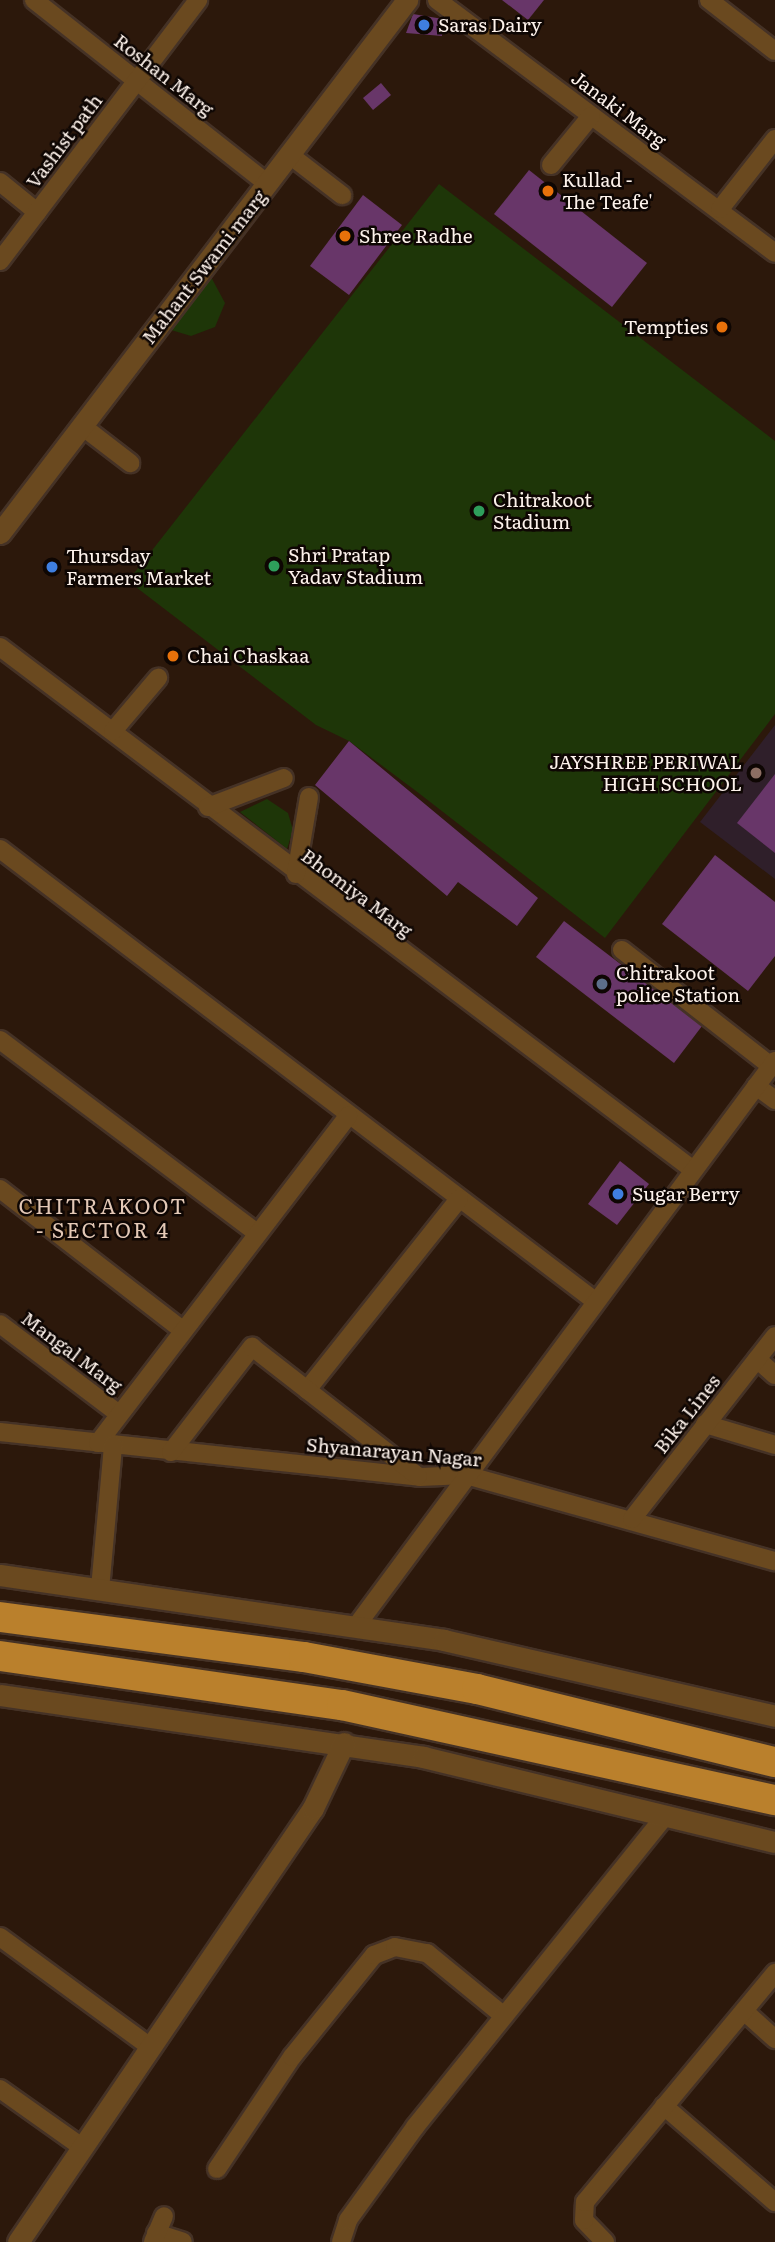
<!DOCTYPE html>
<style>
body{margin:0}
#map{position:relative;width:775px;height:2242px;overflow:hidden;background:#2c180b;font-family:Literata,serif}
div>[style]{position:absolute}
.education>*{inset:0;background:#2f1f2a}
.green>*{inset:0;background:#1e3608}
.building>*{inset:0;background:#683669}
.roads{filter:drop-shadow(2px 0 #453226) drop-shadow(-2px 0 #453226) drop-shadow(0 2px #453226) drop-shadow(0 -2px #453226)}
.minor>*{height:18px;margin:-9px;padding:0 9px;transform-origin:9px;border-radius:9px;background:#6a491f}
.tertiary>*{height:21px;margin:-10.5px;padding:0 10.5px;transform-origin:10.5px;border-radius:10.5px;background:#6a491f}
.trunk>*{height:30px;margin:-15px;padding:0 15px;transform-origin:15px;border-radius:15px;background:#ba802c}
.dots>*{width:19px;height:19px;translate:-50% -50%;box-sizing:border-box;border:4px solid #0e0603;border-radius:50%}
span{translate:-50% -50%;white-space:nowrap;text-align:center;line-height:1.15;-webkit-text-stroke:5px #0e0603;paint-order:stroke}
.poi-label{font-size:19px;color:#fdf2eb}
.left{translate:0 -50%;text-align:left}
.right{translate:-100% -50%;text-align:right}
.street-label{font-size:19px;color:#fdf2eb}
.neighbourhood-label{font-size:21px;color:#e3c8b6;letter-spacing:2px}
</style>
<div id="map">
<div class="education">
<i style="clip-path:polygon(775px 725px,775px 879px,700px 822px)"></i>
</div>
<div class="green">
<i style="clip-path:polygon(439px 184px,775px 441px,775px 714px,605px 938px,416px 791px,349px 741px,316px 725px,128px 581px)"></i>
<i style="clip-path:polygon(210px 275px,225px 303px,215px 327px,191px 336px,171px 330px)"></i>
<i style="clip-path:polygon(267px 799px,288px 813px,293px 830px,287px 849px,240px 812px)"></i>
</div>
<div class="building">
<i style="clip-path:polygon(502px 0,544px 0,528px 20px)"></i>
<i style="clip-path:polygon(413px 14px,443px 19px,442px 36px,406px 33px)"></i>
<i style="clip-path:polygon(381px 83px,391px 95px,373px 110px,363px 98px)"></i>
<i style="clip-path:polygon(529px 170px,647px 263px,612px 307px,494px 214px)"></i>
<i style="clip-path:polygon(363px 195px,402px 225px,349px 295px,310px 266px)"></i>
<i style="clip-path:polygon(349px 741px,538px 898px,517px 926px,458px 882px,447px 896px,315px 785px)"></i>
<i style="clip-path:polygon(775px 774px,775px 853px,737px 823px)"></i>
<i style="clip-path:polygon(715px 855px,775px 902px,775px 956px,748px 991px,662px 924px)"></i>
<i style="clip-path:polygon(564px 921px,702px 1026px,674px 1063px,536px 957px)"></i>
<i style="clip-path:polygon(620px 1161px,649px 1184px,617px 1225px,588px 1204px)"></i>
</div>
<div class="roads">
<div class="minor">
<i style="left:34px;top:0;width:298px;rotate:38.2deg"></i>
<i style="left:437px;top:0;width:422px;rotate:36.8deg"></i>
<i style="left:709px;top:0;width:83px;rotate:37.7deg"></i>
<i style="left:290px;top:155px;width:66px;rotate:37.6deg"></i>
<i style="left:551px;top:165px;width:63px;rotate:-50.8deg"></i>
<i style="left:0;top:182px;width:48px;rotate:39deg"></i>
<i style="left:720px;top:209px;width:89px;rotate:-51.8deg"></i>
<i style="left:0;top:261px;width:328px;rotate:-52.8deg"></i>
<i style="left:82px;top:426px;width:61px;rotate:37.6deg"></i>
<i style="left:0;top:647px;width:867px;rotate:37.03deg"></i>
<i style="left:113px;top:731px;width:70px;rotate:-49.7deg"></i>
<i style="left:208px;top:807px;width:81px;rotate:-20.9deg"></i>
<i style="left:0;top:849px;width:747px;rotate:37.22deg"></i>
<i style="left:296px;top:874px;width:78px;rotate:-80.4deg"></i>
<i style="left:622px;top:950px;width:189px;rotate:37.9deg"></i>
<i style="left:0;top:1040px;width:321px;rotate:36.9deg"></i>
<i style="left:756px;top:1086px;width:24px;rotate:36deg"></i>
<i style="left:0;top:1189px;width:229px;rotate:37.7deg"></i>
<i style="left:0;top:1324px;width:149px;rotate:37.1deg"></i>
<i style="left:757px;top:1359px;width:24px;rotate:42deg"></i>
<i style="left:307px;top:1390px;width:244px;rotate:-51.5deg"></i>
<i style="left:705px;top:1424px;width:73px;rotate:16.7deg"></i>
<i style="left:0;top:1432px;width:422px;rotate:6.1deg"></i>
<i style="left:420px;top:1477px;width:46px;rotate:-2.5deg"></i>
<i style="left:466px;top:1475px;width:321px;rotate:15.6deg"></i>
<i style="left:98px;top:1443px;width:412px;rotate:-52.6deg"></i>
<i style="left:171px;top:1452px;width:133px;rotate:-52.4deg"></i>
<i style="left:252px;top:1347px;width:210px;rotate:37.9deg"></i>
<i style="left:632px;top:1519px;width:232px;rotate:-52deg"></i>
<i style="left:100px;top:1589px;width:145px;rotate:-84.8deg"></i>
<i style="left:357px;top:1625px;width:702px;rotate:-53.46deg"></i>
<i style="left:0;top:1937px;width:185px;rotate:36.2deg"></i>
<i style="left:744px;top:2011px;width:42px;rotate:42.1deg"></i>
<i style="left:0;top:2089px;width:100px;rotate:35.3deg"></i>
<i style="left:664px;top:2106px;width:147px;rotate:40.9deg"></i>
<i style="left:217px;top:2169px;width:135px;rotate:-56.2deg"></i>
<i style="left:292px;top:2057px;width:131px;rotate:-51.2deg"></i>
<i style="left:374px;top:1955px;width:22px;rotate:-21deg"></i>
<i style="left:395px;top:1947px;width:33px;rotate:11deg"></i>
<i style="left:427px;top:1953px;width:99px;rotate:39.3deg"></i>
<i style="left:156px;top:2233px;width:28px;rotate:18deg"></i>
<i style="left:153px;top:2242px;width:28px;rotate:-67deg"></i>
<i style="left:341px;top:2242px;width:23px;rotate:-72deg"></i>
<i style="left:348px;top:2220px;width:115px;rotate:-54.2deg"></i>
<i style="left:415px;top:2127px;width:400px;rotate:-51.2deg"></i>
<i style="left:605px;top:2242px;width:30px;rotate:-134deg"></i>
<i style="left:584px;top:2220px;width:18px;rotate:-87deg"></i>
<i style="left:585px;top:2202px;width:298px;rotate:-50.3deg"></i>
</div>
<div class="tertiary">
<i style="left:0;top:533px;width:671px;rotate:-52.63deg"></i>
<i style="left:0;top:1575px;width:449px;rotate:8.3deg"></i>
<i style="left:444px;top:1640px;width:340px;rotate:12.9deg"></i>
<i style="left:0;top:1695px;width:428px;rotate:8.3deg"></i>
<i style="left:423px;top:1757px;width:362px;rotate:13.6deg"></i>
<i style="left:18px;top:2242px;width:525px;rotate:-55.8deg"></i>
<i style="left:313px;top:1808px;width:72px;rotate:-64.5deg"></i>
</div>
<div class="trunk">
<i style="left:0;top:1617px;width:307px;rotate:7.5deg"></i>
<i style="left:304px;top:1657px;width:176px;rotate:10.5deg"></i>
<i style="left:477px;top:1689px;width:307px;rotate:13.8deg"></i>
<i style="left:0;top:1656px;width:345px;rotate:8.2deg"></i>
<i style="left:342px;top:1705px;width:443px;rotate:12.4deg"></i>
</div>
</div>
<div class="dots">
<i style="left:424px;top:25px;background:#3f7fe0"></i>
<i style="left:548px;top:191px;background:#e8710a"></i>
<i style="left:345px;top:236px;background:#e8710a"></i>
<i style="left:722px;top:327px;background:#e8710a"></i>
<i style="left:479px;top:511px;background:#2e9e5b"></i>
<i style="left:274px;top:566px;background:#2e9e5b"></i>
<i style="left:52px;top:567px;background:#3f7fe0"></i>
<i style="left:173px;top:656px;background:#e8710a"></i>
<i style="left:756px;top:773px;background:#8d6e63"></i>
<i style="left:602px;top:984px;background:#5c6f8a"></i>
<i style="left:618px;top:1194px;background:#3f7fe0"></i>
</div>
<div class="poi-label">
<span class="left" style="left:438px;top:25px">Saras Dairy</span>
<span class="left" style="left:562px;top:191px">Kullad -<br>The Teafe'</span>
<span class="left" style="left:359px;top:236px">Shree Radhe</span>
<span class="right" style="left:708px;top:327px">Tempties</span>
<span class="left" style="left:493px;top:511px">Chitrakoot<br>Stadium</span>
<span class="left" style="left:288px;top:566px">Shri Pratap<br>Yadav Stadium</span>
<span class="left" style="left:66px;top:567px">Thursday<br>Farmers Market</span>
<span class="left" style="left:187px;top:656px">Chai Chaskaa</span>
<span class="right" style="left:742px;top:773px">JAYSHREE PERIWAL<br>HIGH SCHOOL</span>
<span class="left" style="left:616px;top:984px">Chitrakoot<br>police Station</span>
<span class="left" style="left:632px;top:1194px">Sugar Berry</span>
</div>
<div class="street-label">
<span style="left:164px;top:75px;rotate:38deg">Roshan Marg</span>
<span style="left:619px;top:109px;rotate:37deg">Janaki Marg</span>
<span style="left:64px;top:141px;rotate:-53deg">Vashist path</span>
<span style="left:204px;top:267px;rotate:-52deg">Mahant Swami marg</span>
<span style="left:357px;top:893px;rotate:37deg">Bhomiya Marg</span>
<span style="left:72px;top:1352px;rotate:37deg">Mangal Marg</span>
<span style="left:687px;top:1414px;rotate:-52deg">Bika Lines</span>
<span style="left:394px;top:1452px;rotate:5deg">Shyanarayan Nagar</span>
</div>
<div class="neighbourhood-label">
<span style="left:103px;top:1217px">CHITRAKOOT<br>- SECTOR 4</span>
</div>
</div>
